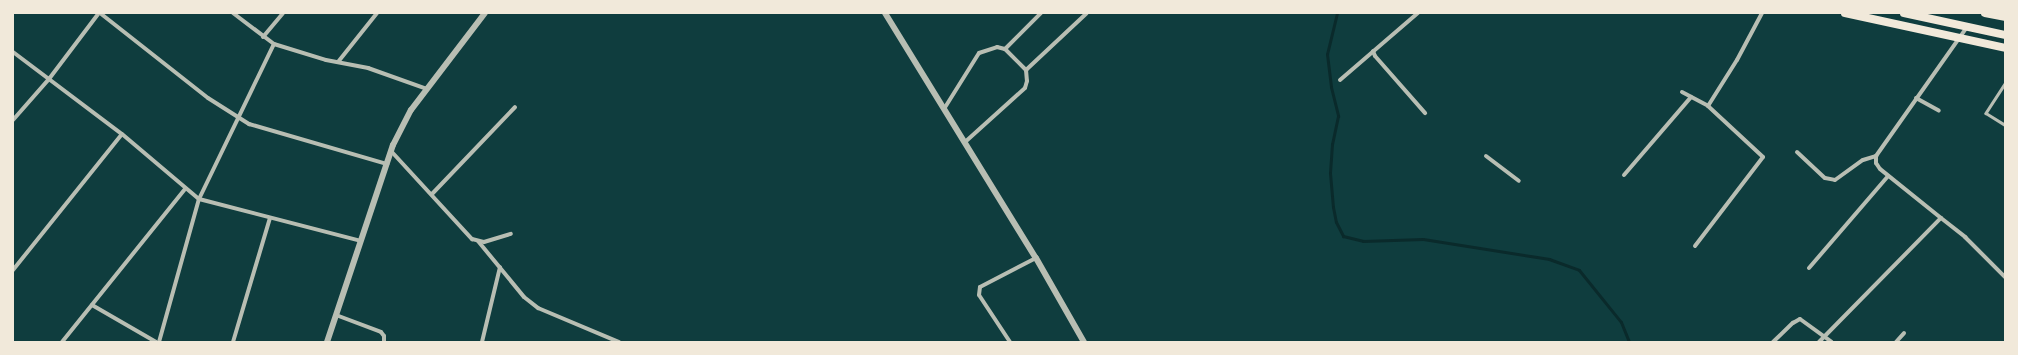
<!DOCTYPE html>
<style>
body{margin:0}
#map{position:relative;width:2018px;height:355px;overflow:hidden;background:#0f3d3e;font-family:"Source Sans 3",sans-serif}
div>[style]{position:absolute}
.stream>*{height:3px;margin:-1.5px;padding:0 1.5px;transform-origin:1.5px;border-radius:1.5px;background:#0a2a2b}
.service>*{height:2.5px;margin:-1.25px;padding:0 1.25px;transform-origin:1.25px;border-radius:1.25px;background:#b8beb3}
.minor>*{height:4px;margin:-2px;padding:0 2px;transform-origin:2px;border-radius:2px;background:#b8beb3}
.tertiary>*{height:6px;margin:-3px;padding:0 3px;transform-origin:3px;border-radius:3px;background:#b8beb3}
.primary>*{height:8px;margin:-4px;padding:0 4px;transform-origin:4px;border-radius:4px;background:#f1e9da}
.trunk>*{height:8px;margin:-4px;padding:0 4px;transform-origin:4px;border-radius:4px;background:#f1e9da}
span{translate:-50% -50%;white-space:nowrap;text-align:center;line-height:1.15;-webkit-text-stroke:4px #f1e9da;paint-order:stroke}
.frame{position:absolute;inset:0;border:14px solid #f1e9da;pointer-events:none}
</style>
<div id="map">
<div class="stream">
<i style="left:1337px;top:13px;width:42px;rotate:103.7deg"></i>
<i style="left:1327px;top:54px;width:33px;rotate:83deg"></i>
<i style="left:1331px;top:87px;width:30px;rotate:76deg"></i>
<i style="left:1338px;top:116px;width:29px;rotate:102deg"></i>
<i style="left:1332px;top:144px;width:29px;rotate:94deg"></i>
<i style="left:1330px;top:173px;width:34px;rotate:85deg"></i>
<i style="left:1333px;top:207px;width:15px;rotate:79deg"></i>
<i style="left:1336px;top:222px;width:16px;rotate:63deg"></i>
<i style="left:1343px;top:236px;width:21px;rotate:14deg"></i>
<i style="left:1363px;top:241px;width:60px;rotate:-1.9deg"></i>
<i style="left:1423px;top:239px;width:128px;rotate:9deg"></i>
<i style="left:1549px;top:259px;width:32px;rotate:20deg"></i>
<i style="left:1579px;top:270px;width:67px;rotate:51.1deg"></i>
<i style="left:1621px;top:322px;width:22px;rotate:68deg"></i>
</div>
<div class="service">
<i style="left:2005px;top:84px;width:35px;rotate:123deg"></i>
<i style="left:1986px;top:113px;width:22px;rotate:32deg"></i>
</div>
<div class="minor">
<i style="left:100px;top:13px;width:137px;rotate:38.2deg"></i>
<i style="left:208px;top:98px;width:49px;rotate:32.4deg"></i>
<i style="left:249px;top:124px;width:144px;rotate:16.2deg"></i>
<i style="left:233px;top:13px;width:51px;rotate:37.1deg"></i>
<i style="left:274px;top:44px;width:54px;rotate:17.1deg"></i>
<i style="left:326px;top:60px;width:43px;rotate:10.8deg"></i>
<i style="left:368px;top:68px;width:63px;rotate:19.6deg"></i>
<i style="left:263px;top:37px;width:31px;rotate:-50deg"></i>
<i style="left:1005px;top:49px;width:51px;rotate:-45deg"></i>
<i style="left:1373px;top:51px;width:5px;rotate:68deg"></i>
<i style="left:1375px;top:56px;width:76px;rotate:48.7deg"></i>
<i style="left:13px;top:52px;width:136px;rotate:37deg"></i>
<i style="left:122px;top:134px;width:101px;rotate:40.2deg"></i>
<i style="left:199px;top:199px;width:167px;rotate:14.5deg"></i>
<i style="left:338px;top:62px;width:63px;rotate:-51.5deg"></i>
<i style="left:1026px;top:70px;width:83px;rotate:-43.1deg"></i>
<i style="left:1340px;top:80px;width:103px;rotate:-40.7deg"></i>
<i style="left:1682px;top:92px;width:30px;rotate:28deg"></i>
<i style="left:1708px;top:106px;width:75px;rotate:42.8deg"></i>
<i style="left:1763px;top:157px;width:112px;rotate:127.4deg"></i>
<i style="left:1916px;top:98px;width:26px;rotate:29deg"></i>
<i style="left:1708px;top:106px;width:54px;rotate:-57.8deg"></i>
<i style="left:1737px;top:60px;width:53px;rotate:-62deg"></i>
<i style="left:944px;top:109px;width:66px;rotate:-58deg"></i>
<i style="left:979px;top:53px;width:19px;rotate:-18deg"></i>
<i style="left:997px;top:47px;width:8px;rotate:14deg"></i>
<i style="left:1005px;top:49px;width:30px;rotate:45deg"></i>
<i style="left:1026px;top:70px;width:11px;rotate:85deg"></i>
<i style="left:1027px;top:81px;width:7px;rotate:106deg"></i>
<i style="left:1025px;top:88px;width:81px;rotate:138deg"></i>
<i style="left:13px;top:120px;width:55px;rotate:-48.7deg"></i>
<i style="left:49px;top:79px;width:83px;rotate:-52.9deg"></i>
<i style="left:391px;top:151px;width:120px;rotate:47.4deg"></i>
<i style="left:472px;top:239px;width:12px;rotate:14deg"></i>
<i style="left:484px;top:242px;width:28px;rotate:-17deg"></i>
<i style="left:1797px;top:152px;width:38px;rotate:43deg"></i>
<i style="left:1825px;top:178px;width:10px;rotate:11deg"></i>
<i style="left:1835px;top:180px;width:34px;rotate:-36deg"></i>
<i style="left:1863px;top:160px;width:14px;rotate:-17deg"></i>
<i style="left:1486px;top:156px;width:41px;rotate:37.1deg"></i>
<i style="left:1624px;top:175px;width:103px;rotate:-49.3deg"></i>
<i style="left:432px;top:194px;width:120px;rotate:-46.3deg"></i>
<i style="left:1941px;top:218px;width:31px;rotate:38deg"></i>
<i style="left:1965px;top:237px;width:57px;rotate:45deg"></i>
<i style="left:478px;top:241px;width:72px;rotate:50.6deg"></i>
<i style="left:524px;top:297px;width:18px;rotate:38deg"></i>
<i style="left:538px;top:308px;width:88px;rotate:22.8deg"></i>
<i style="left:1809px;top:268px;width:121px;rotate:-49.3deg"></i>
<i style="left:13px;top:270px;width:174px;rotate:-51.3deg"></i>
<i style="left:92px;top:305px;width:74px;rotate:30deg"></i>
<i style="left:336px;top:315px;width:48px;rotate:20.7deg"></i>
<i style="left:381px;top:332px;width:5px;rotate:53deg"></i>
<i style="left:384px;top:336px;width:6px;rotate:90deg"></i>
<i style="left:62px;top:342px;width:196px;rotate:-51.2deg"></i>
<i style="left:159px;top:342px;width:148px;rotate:-74.4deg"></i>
<i style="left:199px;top:199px;width:172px;rotate:-64.2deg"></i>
<i style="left:233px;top:342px;width:129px;rotate:-73.4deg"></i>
<i style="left:482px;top:342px;width:77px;rotate:-76.5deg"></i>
<i style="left:1010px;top:342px;width:56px;rotate:-123.4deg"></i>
<i style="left:979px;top:295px;width:8px;rotate:-83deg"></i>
<i style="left:980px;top:287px;width:63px;rotate:-27.4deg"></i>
<i style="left:1773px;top:342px;width:28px;rotate:-44deg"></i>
<i style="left:1793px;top:323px;width:8px;rotate:-30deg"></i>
<i style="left:1800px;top:319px;width:39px;rotate:36deg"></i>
<i style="left:1819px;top:342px;width:174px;rotate:-45.5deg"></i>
<i style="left:1941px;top:218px;width:78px;rotate:-141.2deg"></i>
<i style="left:1880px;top:169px;width:7px;rotate:-124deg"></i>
<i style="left:1876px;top:163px;width:7px;rotate:-90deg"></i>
<i style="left:1876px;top:156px;width:158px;rotate:-54.8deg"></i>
<i style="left:1896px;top:342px;width:12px;rotate:-48deg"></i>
</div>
<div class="tertiary">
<i style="left:885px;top:13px;width:288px;rotate:58.4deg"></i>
<i style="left:1036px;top:258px;width:97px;rotate:60.3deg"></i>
<i style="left:327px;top:342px;width:208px;rotate:-71.5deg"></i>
<i style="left:393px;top:145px;width:39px;rotate:-63deg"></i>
<i style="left:411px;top:110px;width:122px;rotate:-52.7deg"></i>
</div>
<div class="primary">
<i style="left:1845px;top:13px;width:164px;rotate:12.3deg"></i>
</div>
<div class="trunk">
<i style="left:1904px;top:13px;width:103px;rotate:12.3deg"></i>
<i style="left:1985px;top:13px;width:20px;rotate:11deg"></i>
</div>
<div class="frame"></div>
</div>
